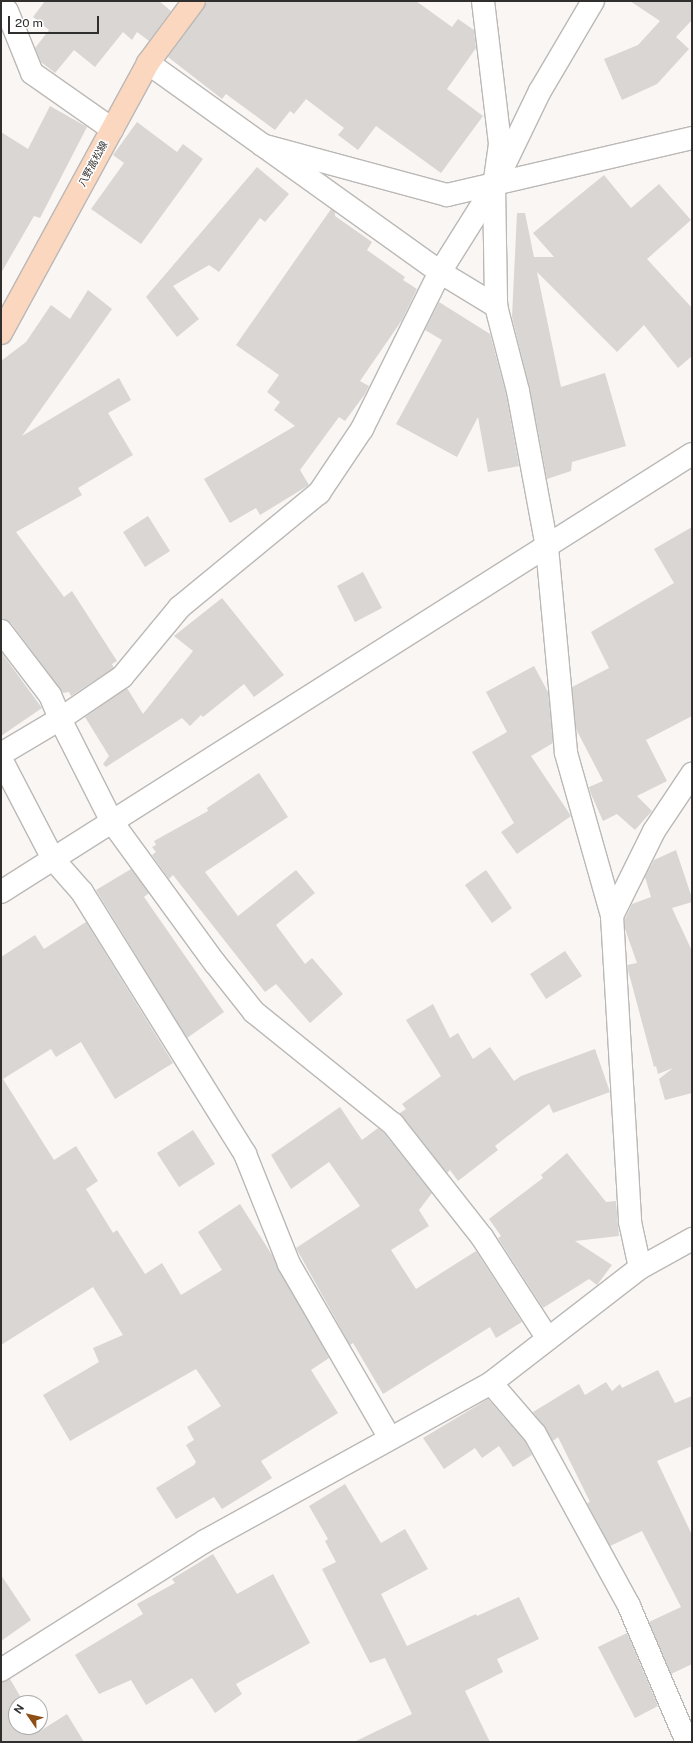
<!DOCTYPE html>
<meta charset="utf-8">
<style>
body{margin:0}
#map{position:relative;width:693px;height:1743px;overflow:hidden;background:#f9f6f4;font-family:"Public Sans","Noto Sans JP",sans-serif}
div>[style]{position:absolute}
.building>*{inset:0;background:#d9d6d3}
.roads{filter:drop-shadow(1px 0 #bbb8b6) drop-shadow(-1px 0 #bbb8b6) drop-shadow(0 1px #bbb8b6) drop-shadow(0 -1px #bbb8b6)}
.minor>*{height:22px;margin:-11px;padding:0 11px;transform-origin:11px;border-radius:11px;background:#fff}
.major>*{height:22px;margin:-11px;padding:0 11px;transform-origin:11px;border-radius:11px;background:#fad7be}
span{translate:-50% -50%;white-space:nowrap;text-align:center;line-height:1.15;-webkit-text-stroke:3px #fff;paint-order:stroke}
.street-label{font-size:10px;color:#302f2e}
.frame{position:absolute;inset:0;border:2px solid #302f2e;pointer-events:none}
.north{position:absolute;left:8px;top:1695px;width:40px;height:40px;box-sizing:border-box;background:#fff;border:1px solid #acacab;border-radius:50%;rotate:304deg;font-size:11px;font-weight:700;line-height:16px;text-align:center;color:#302f2e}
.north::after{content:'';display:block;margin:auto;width:14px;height:18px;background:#8e4f15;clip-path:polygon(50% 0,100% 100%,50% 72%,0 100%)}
.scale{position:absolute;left:8px;top:16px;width:91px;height:18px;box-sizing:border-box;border:2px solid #302f2e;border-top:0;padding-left:5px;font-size:12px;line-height:14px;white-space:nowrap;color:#302f2e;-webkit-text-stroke:3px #fff;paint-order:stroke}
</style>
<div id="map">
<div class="building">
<i style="clip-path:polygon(45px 1px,159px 1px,171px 11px,149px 41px,137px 32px,132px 40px,123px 32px,95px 67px,74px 50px,55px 73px,41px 62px,35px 48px,49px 30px,33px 17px)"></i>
<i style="clip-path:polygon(208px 1px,416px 1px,452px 27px,458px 19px,474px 30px,476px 48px,447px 89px,483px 116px,441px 173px,376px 126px,358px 150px,338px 135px,344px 128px,306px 99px,294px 114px,290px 111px,275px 130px,226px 94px,222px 99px,168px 57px)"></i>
<i style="clip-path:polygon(630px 1px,692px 1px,692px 20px,676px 37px,689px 49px,657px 84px,622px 100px,604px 59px,638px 45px,660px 21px)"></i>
<i style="clip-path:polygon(50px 106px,87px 127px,40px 218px,34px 216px,1px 273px,1px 132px,28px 149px)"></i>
<i style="clip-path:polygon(137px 122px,177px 152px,183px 144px,203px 159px,141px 244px,91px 209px,124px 163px,113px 155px)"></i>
<i style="clip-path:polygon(257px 167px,289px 194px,265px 222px,260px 218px,219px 272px,209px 265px,173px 286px,199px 319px,177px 337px,146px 297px)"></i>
<i style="clip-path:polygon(604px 175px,631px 208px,659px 184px,691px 220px,647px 259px,692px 308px,692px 356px,678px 368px,644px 325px,617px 352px,537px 272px,561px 387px,605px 373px,626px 446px,572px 462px,571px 471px,547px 479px,530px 389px,512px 317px,517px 213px,525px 213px,534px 257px,554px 257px,533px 233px)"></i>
<i style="clip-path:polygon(331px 209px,335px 212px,335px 216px,372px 242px,367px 250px,405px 277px,403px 280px,417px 289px,402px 320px,360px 381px,369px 386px,365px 394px,345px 421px,339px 417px,300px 470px,309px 485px,260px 515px,256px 508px,230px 523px,204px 479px,295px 426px,274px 410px,280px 402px,267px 392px,279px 375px,236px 345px)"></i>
<i style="clip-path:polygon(88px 290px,112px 309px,22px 436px,119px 378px,131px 400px,108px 413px,133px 455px,78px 488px,82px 495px,16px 532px,64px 597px,72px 591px,117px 661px,112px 664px,114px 668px,71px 696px,69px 692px,63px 693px,11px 623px,1px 619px,1px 361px,26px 342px,51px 305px,70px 319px)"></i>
<i style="clip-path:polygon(439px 302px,490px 334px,506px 394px,519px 466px,488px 472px,478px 417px,457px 457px,396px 424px,442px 340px,425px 330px)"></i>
<i style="clip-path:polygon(148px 516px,170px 551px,145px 567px,123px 532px)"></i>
<i style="clip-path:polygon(692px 527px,692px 716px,646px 740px,667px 781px,637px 796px,652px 811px,635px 830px,617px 814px,603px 821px,591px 794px,589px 787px,603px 781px,576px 729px,572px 687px,609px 668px,591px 632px,674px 583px,654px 549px)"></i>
<i style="clip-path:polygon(363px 572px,382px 608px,355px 622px,337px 586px)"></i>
<i style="clip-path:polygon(222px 598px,284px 675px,254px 697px,244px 684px,203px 717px,201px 715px,190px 726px,182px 718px,106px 767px,103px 764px,109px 756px,85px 717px,127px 688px,143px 714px,193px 651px,174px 636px)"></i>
<i style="clip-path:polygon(1px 652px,42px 708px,1px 736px)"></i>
<i style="clip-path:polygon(534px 666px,548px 692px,553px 743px,531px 756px,571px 816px,517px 854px,501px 832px,514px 823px,472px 752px,507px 732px,486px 692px)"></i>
<i style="clip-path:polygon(259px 773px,288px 817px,205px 872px,238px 916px,296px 870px,315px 893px,276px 925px,305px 964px,312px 958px,343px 994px,310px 1023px,276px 984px,265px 992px,173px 875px,169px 879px,152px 855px,156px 852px,152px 847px,156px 845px,154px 841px,208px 811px,207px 808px)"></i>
<i style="clip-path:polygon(676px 850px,692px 898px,692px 902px,672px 908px,692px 951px,692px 1093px,665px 1100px,659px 1079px,673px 1068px,658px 1074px,656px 1066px,654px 1067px,628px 970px,627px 965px,637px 963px,625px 929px,625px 919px,632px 904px,651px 897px,645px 877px,654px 860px)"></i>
<i style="clip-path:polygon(131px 869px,149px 893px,144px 897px,224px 1012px,187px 1038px,96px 890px)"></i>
<i style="clip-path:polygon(486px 870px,512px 908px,492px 923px,465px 885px)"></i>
<i style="clip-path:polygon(86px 922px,173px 1063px,115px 1099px,81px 1042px,56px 1057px,51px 1049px,3px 1079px,54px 1160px,76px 1146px,98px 1181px,86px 1189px,113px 1233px,117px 1230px,145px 1274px,162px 1263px,181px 1295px,222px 1270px,198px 1232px,240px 1204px,272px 1255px,329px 1358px,311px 1370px,338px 1413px,261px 1461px,272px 1478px,222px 1509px,214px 1497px,176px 1519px,156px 1488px,194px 1465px,196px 1462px,186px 1445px,194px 1440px,187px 1427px,221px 1406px,196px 1369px,70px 1441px,43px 1395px,99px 1362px,93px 1348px,123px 1335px,93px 1287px,1px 1345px,1px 957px,35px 935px,44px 949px)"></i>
<i style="clip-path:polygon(565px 951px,582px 976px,546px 999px,530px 974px)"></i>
<i style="clip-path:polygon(433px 1004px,450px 1038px,458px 1033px,473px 1059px,490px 1047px,514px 1081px,521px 1076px,595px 1049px,610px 1092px,553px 1113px,549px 1104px,495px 1146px,498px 1150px,458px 1181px,450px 1170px,447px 1173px,400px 1113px,406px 1109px,402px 1104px,441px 1076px,406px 1020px)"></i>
<i style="clip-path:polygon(340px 1107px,362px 1140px,378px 1128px,384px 1133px,432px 1193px,419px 1210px,429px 1226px,391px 1250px,416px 1289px,476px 1251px,522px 1322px,496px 1338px,490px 1327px,383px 1394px,353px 1343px,350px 1345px,296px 1248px,360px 1206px,329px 1162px,291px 1189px,271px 1155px)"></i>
<i style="clip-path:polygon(193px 1130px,215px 1164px,179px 1187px,157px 1153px)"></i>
<i style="clip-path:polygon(567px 1153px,606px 1202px,616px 1201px,619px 1236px,575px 1241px,612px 1265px,597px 1285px,589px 1279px,543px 1308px,498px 1238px,501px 1236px,489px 1219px,543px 1178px,541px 1175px)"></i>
<i style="clip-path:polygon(658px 1370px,675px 1403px,692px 1396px,692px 1446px,657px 1461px,692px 1535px,692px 1664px,671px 1674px,649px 1622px,681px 1607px,642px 1531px,610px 1546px,587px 1503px,590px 1502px,558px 1437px,553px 1441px,533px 1412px,579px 1384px,585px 1395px,606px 1382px,612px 1391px,620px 1384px,622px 1388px)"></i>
<i style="clip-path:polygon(488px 1399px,525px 1441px,532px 1455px,513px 1467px,499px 1446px,482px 1458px,475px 1448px,444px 1469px,423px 1438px)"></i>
<i style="clip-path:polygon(345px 1484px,381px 1543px,405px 1529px,428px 1569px,381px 1594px,407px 1646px,476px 1614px,477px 1616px,519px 1597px,539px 1639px,497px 1659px,503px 1672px,465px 1691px,490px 1742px,354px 1742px,412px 1714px,385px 1658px,370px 1663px,322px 1569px,336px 1562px,325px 1541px,328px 1539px,309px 1506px)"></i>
<i style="clip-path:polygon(213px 1554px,237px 1594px,273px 1574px,310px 1643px,236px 1684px,242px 1694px,215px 1713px,192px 1678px,146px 1705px,131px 1680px,99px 1694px,75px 1655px,143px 1614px,137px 1604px,175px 1583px,172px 1579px)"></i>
<i style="clip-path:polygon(1px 1575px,31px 1620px,1px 1641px)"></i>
<i style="clip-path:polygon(627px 1633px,658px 1706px,635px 1718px,598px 1647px)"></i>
<i style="clip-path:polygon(10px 1679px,24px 1703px,16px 1703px,16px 1727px,38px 1727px,40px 1731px,67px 1714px,84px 1742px,1px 1742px,1px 1682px)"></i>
</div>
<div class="roads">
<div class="minor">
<i style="left:483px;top:1px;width:144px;rotate:83.2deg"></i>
<i style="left:500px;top:144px;width:42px;rotate:98.1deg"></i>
<i style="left:494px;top:186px;width:120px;rotate:89deg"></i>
<i style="left:496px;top:306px;width:88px;rotate:75.5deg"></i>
<i style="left:518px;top:391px;width:159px;rotate:79.5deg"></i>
<i style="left:547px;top:547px;width:207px;rotate:84.7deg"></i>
<i style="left:566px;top:753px;width:169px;rotate:74.2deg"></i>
<i style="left:612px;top:916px;width:307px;rotate:86.6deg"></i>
<i style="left:630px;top:1222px;width:47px;rotate:77.7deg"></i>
<i style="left:1px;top:9px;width:6px;rotate:18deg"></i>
<i style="left:7px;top:11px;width:67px;rotate:68deg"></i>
<i style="left:32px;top:73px;width:98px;rotate:35deg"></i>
<i style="left:148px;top:63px;width:359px;rotate:35.6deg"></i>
<i style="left:440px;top:272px;width:66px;rotate:31.3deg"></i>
<i style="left:262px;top:145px;width:192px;rotate:15.1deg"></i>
<i style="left:447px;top:195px;width:252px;rotate:-13.1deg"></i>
<i style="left:1px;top:631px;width:81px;rotate:52.6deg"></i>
<i style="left:50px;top:695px;width:26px;rotate:67deg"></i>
<i style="left:60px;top:719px;width:115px;rotate:63.2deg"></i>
<i style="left:112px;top:822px;width:175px;rotate:53.9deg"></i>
<i style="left:215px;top:963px;width:63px;rotate:51.5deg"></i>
<i style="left:254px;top:1012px;width:179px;rotate:38.9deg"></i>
<i style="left:393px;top:1124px;width:144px;rotate:51.8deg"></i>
<i style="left:482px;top:1237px;width:121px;rotate:57.1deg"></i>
<i style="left:1px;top:754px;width:69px;rotate:-30.7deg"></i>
<i style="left:60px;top:719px;width:75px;rotate:-34.1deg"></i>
<i style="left:122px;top:677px;width:91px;rotate:-50.4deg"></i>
<i style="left:180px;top:607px;width:180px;rotate:-39.4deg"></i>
<i style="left:319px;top:493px;width:77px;rotate:-56.1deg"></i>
<i style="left:362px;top:429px;width:175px;rotate:-63.6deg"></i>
<i style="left:440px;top:272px;width:102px;rotate:-57.9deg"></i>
<i style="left:494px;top:186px;width:106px;rotate:-64.2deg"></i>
<i style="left:540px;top:91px;width:104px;rotate:-59.5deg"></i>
<i style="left:1px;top:759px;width:113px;rotate:62.5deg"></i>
<i style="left:53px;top:859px;width:44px;rotate:48.7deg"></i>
<i style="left:82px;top:892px;width:309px;rotate:58.1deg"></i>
<i style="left:245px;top:1154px;width:118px;rotate:68.2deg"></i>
<i style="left:289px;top:1264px;width:201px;rotate:59.9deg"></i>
<i style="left:1px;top:892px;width:818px;rotate:-32.37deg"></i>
<i style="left:612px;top:916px;width:95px;rotate:-63.7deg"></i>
<i style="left:654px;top:831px;width:69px;rotate:-56.3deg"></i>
<i style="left:491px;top:1383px;width:67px;rotate:49.2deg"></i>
<i style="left:535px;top:1434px;width:196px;rotate:61.3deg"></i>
<i style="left:629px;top:1606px;width:148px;rotate:66.9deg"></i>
<i style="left:1px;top:1670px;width:241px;rotate:-32.3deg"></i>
<i style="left:205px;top:1541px;width:327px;rotate:-28.9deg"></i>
<i style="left:491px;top:1383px;width:188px;rotate:-37.7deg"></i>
<i style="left:640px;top:1268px;width:60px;rotate:-29.1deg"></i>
</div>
<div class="major">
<i style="left:1px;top:333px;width:307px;rotate:-61.4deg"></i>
<i style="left:148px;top:63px;width:77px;rotate:-53.4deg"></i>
</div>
</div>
<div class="street-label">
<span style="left:93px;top:164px;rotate:-62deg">八野高松線</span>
</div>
<div class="frame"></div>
<div class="north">N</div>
<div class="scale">20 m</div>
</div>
